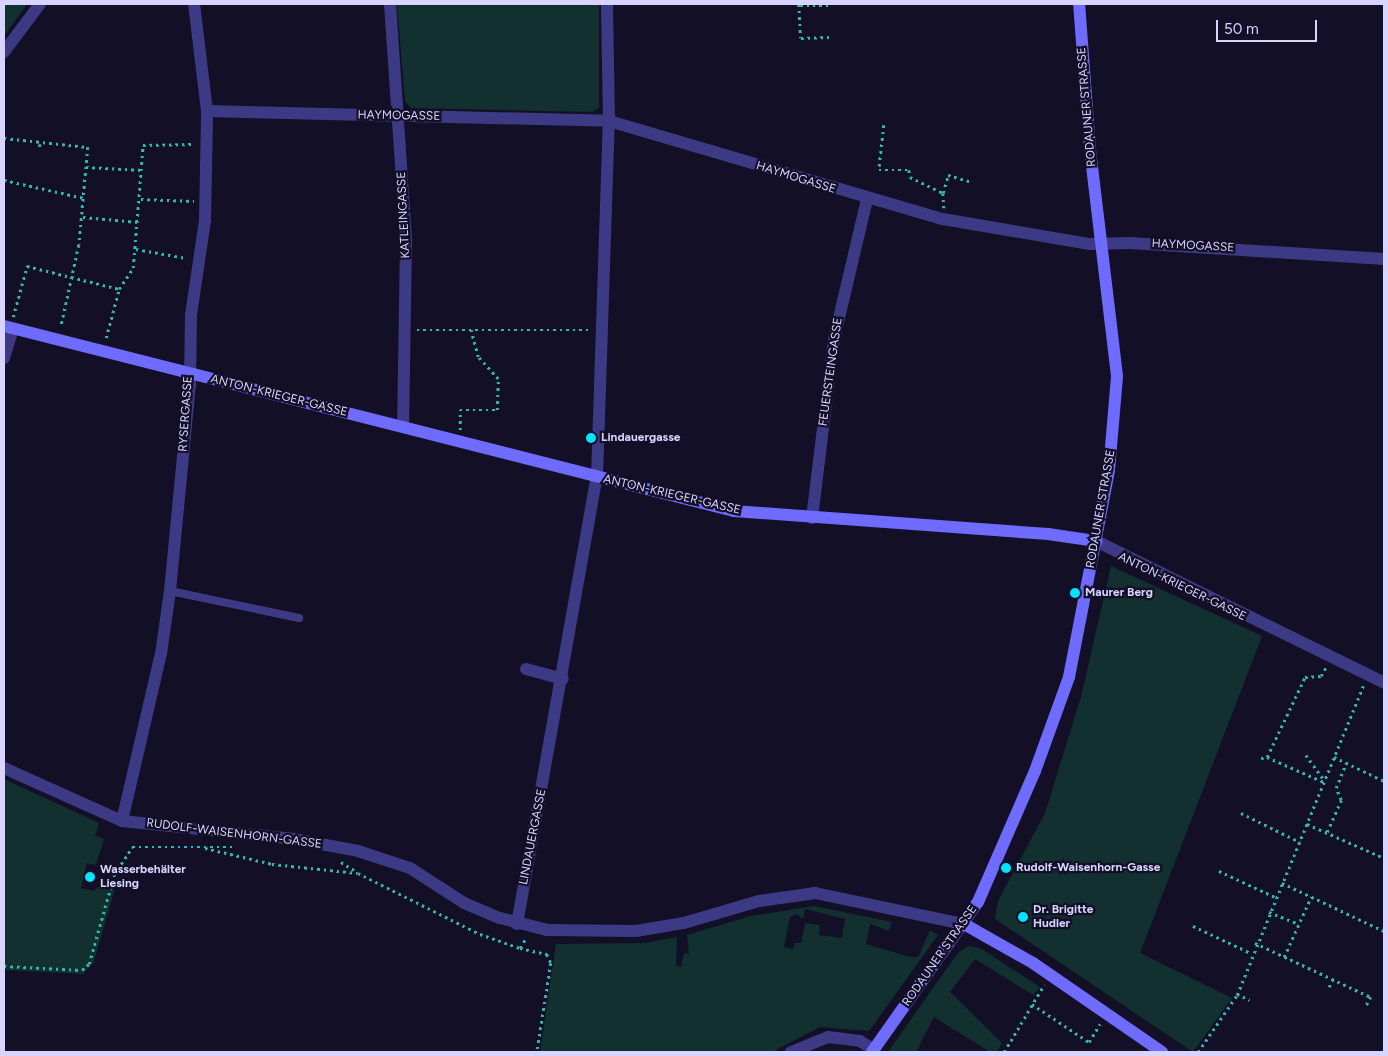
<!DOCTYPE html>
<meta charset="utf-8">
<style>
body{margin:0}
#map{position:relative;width:1388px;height:1056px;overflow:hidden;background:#130f26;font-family:Figtree,sans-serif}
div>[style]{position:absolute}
.green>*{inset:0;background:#12302f}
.path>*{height:2.5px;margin-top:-1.25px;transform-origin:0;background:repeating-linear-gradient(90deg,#2fb8b0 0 2.5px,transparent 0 6.5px)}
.lane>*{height:8px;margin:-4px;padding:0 4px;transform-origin:4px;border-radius:4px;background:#3d3a85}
.street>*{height:12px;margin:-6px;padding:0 6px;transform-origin:6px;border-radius:6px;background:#3d3a85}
.secondary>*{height:12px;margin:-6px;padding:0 6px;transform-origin:6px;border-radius:6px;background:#6f6bff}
.dots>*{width:14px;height:14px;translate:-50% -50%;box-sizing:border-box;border:2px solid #130f26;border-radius:50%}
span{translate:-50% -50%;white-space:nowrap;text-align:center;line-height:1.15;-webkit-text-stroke:4.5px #130f26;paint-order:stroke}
.street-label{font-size:12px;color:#d9d4ff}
.poi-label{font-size:12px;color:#d9d4ff;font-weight:700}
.left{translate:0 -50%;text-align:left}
.frame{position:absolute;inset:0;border:5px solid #d9d4ff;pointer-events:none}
.scale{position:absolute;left:1216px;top:20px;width:101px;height:22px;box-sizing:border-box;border:2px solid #d9d4ff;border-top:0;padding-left:6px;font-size:15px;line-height:18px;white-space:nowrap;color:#d9d4ff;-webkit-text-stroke:4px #130f26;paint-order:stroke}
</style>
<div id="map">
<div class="green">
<i style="clip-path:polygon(4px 4px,27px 4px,4px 36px)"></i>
<i style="clip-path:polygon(397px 4px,599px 4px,599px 107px,593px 112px,411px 108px,405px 101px)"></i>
<i style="clip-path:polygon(1111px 566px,1262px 636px,1140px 953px,1232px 998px,1193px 1052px,995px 919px,998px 901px,1045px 813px,1081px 697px)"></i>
<i style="clip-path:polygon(4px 779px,99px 823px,95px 836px,104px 839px,96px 865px,87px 863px,81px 888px,94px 891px,104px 881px,116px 885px,94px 961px,83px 974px,4px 970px)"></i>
<i style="clip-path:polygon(evenodd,814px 906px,892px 922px,889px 931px,870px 924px,866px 944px,910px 957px,918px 957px,930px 930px,938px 935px,869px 1031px,820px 1027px,772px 1052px,540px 1052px,556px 944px,645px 943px,677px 937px,676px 965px,681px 967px,684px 953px,689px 954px,687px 935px,751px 916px,814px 906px,805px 909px,845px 919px,842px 938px,819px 935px,820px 925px,805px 923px,801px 943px,795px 943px,793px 949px,784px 947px,790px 917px,797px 914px,803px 919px,805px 909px)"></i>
<i style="clip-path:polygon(968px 946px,980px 948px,1040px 987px,1033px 995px,975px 959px,950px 992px,1002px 1043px,997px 1052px,990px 1052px,934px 1017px,916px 1052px,888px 1052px,957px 954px)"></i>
</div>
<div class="path">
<i style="left:799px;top:4px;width:34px;rotate:87deg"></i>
<i style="left:801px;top:38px;width:28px;rotate:-2deg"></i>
<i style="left:800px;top:6px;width:28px"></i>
<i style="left:884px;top:125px;width:45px;rotate:96.3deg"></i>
<i style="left:879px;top:170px;width:30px"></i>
<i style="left:909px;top:170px;width:7px;rotate:82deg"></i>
<i style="left:910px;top:177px;width:37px;rotate:26deg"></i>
<i style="left:943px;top:193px;width:15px;rotate:86deg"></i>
<i style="left:4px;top:138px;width:84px;rotate:6.1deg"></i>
<i style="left:88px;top:147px;width:98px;rotate:95.2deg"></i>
<i style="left:79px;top:245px;width:84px;rotate:102.4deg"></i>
<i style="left:40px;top:144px;width:6px;rotate:90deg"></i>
<i style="left:86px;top:167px;width:56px;rotate:3.1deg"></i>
<i style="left:4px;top:180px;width:82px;rotate:12.7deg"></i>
<i style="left:943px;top:193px;width:19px;rotate:-74deg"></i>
<i style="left:948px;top:175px;width:26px;rotate:16deg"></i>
<i style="left:141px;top:199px;width:53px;rotate:2.2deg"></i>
<i style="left:83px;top:217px;width:55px;rotate:5.2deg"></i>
<i style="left:136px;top:249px;width:51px;rotate:10.2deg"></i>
<i style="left:13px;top:317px;width:53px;rotate:-74.6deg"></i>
<i style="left:27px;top:266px;width:95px;rotate:14deg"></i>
<i style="left:417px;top:330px;width:172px"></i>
<i style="left:106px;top:338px;width:51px;rotate:-75.1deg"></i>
<i style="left:119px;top:289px;width:25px;rotate:-56deg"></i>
<i style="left:133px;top:268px;width:123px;rotate:-85.4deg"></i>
<i style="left:143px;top:145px;width:52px;rotate:-1.1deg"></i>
<i style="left:460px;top:430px;width:20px;rotate:-90deg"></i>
<i style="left:460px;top:410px;width:37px"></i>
<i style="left:497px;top:410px;width:31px;rotate:-88deg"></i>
<i style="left:498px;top:379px;width:30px;rotate:-132deg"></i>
<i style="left:478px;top:357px;width:28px;rotate:-105deg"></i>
<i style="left:1306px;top:755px;width:32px;rotate:54deg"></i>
<i style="left:1267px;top:757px;width:89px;rotate:-64.6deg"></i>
<i style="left:1305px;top:677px;width:16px;rotate:-4deg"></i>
<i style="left:1321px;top:676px;width:10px;rotate:-61deg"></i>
<i style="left:1334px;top:757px;width:55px;rotate:25.6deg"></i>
<i style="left:1261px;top:758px;width:6px;rotate:-9deg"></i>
<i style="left:1267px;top:757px;width:62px;rotate:23.7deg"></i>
<i style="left:1241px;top:813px;width:66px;rotate:26.2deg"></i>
<i style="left:1307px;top:824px;width:84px;rotate:23.8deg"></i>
<i style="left:1327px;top:832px;width:35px;rotate:-66deg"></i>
<i style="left:1341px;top:800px;width:13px;rotate:-113deg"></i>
<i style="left:1336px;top:788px;width:27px;rotate:-68deg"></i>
<i style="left:205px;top:848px;width:69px;rotate:13.4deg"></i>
<i style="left:272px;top:864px;width:86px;rotate:6deg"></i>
<i style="left:358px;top:873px;width:136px;rotate:26.6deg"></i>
<i style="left:480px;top:934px;width:42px;rotate:19.3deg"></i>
<i style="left:520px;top:948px;width:12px;rotate:-59deg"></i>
<i style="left:341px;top:862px;width:19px;rotate:32deg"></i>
<i style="left:1219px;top:871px;width:62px;rotate:24.9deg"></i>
<i style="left:1282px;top:883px;width:113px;rotate:25.2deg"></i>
<i style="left:1269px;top:912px;width:32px;rotate:22deg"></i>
<i style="left:1193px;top:926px;width:64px;rotate:25deg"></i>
<i style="left:1255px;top:943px;width:128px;rotate:25deg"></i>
<i style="left:1371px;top:997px;width:13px;rotate:119deg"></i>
<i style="left:520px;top:948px;width:28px;rotate:13deg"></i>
<i style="left:547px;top:954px;width:10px;rotate:66deg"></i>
<i style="left:551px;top:963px;width:90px;rotate:98.9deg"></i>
<i style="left:1284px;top:957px;width:66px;rotate:-65.8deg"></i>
<i style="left:4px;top:966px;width:78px;rotate:2.9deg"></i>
<i style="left:82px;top:970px;width:9px;rotate:-41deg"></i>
<i style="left:89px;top:964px;width:92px;rotate:-74.3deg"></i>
<i style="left:114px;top:875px;width:33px;rotate:-57deg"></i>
<i style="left:132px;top:847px;width:101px"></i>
<i style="left:1329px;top:987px;width:9px;rotate:-63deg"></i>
<i style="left:1237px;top:994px;width:14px;rotate:25deg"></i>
<i style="left:1032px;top:1004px;width:69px;rotate:33.7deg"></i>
<i style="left:1089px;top:1042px;width:21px;rotate:-59deg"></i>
<i style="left:1004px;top:1052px;width:78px;rotate:-59.2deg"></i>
<i style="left:1198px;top:1052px;width:69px;rotate:-55.6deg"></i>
<i style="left:1237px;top:995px;width:334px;rotate:-67.8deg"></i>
</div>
<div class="lane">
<i style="left:170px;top:591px;width:132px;rotate:11.8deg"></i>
</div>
<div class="street">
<i style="left:390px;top:4px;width:238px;rotate:86.1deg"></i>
<i style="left:406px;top:241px;width:185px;rotate:90.9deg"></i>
<i style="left:4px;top:52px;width:60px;rotate:-53.1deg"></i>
<i style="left:207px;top:111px;width:402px;rotate:1.4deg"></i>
<i style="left:609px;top:121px;width:348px;rotate:16.4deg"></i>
<i style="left:943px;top:219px;width:149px;rotate:9.7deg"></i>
<i style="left:1090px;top:244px;width:40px;rotate:-1.4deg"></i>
<i style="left:1130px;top:243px;width:255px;rotate:3.6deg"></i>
<i style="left:4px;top:358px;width:30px;rotate:-73deg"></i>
<i style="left:812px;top:518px;width:180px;rotate:-83deg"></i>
<i style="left:834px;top:339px;width:144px;rotate:-76.7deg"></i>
<i style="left:1096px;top:541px;width:321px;rotate:26.2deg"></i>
<i style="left:526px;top:669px;width:38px;rotate:15deg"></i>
<i style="left:4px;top:768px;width:129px;rotate:24.2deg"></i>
<i style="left:122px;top:821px;width:173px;rotate:6deg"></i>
<i style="left:294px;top:839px;width:65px;rotate:10.6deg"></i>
<i style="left:358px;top:851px;width:55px;rotate:18.1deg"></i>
<i style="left:410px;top:868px;width:64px;rotate:32.9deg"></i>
<i style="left:464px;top:903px;width:39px;rotate:23deg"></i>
<i style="left:500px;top:918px;width:49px;rotate:14.3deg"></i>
<i style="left:547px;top:930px;width:89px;rotate:0.6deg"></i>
<i style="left:636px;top:931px;width:49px;rotate:-9.5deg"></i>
<i style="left:684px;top:923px;width:78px;rotate:-16.3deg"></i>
<i style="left:759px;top:901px;width:57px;rotate:-8.1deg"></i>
<i style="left:815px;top:893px;width:152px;rotate:11.8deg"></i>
<i style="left:122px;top:821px;width:171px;rotate:-76.9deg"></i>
<i style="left:161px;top:654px;width:64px;rotate:-81.9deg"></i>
<i style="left:170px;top:591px;width:207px;rotate:-84.5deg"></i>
<i style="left:190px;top:385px;width:70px;rotate:-89.2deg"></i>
<i style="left:191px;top:315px;width:96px;rotate:-81.6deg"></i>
<i style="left:205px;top:220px;width:109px;rotate:-88.9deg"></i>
<i style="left:207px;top:111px;width:108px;rotate:-96.9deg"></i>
<i style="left:517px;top:924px;width:454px;rotate:-79.9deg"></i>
<i style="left:597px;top:477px;width:356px;rotate:-88.1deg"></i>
<i style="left:609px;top:121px;width:117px;rotate:-91deg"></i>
<i style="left:791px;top:1052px;width:40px;rotate:-22deg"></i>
<i style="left:828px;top:1037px;width:32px;rotate:7deg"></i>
<i style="left:860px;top:1041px;width:15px;rotate:32deg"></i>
</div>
<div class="secondary">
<i style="left:4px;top:326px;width:753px;rotate:14.22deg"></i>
<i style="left:734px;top:511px;width:315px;rotate:4.2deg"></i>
<i style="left:1048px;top:534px;width:49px;rotate:8.3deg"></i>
<i style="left:964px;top:924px;width:79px;rotate:29.5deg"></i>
<i style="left:1033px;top:963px;width:157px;rotate:34.6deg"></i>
<i style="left:872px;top:1052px;width:184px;rotate:-54.8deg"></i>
<i style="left:978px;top:902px;width:143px;rotate:-66.5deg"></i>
<i style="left:1035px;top:771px;width:100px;rotate:-70.1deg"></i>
<i style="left:1069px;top:677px;width:84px;rotate:-79deg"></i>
<i style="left:1085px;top:595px;width:127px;rotate:-79.1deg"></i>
<i style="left:1109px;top:470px;width:94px;rotate:-85.1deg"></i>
<i style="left:1117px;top:376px;width:229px;rotate:-96.8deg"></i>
<i style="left:1090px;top:149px;width:145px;rotate:-94.3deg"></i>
</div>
<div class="dots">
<i style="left:591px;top:438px;background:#00e5ff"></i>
<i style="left:1075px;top:593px;background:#00e5ff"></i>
<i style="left:1006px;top:868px;background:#00e5ff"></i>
<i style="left:90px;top:877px;background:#00e5ff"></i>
<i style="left:1023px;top:917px;background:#00e5ff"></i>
</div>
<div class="street-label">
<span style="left:1087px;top:107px;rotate:-95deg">RODAUNER STRASSE</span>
<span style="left:399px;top:116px;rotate:1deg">HAYMOGASSE</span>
<span style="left:796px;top:178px;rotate:17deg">HAYMOGASSE</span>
<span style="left:404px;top:215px;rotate:-93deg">KATLEINGASSE</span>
<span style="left:1193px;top:246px;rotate:3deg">HAYMOGASSE</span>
<span style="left:831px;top:372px;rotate:-82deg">FEUERSTEINGASSE</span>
<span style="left:279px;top:396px;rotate:14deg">ANTON-KRIEGER-GASSE</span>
<span style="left:186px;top:414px;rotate:-86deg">RYSERGASSE</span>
<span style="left:672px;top:495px;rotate:13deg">ANTON-KRIEGER-GASSE</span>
<span style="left:1101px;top:509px;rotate:-80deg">RODAUNER STRASSE</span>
<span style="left:1182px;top:587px;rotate:26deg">ANTON-KRIEGER-GASSE</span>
<span style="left:234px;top:834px;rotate:7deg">RUDOLF-WAISENHORN-GASSE</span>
<span style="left:533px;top:837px;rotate:-79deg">LINDAUERGASSE</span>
<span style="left:940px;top:956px;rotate:-55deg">RODAUNER STRASSE</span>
</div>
<div class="poi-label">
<span class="left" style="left:601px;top:438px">Lindauergasse</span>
<span class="left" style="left:1085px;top:593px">Maurer Berg</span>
<span class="left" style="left:1016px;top:868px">Rudolf-Waisenhorn-Gasse</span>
<span class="left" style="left:100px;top:877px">Wasserbehälter<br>Liesing</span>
<span class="left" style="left:1033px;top:917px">Dr. Brigitte<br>Hudler</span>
</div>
<div class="frame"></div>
<div class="scale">50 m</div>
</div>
